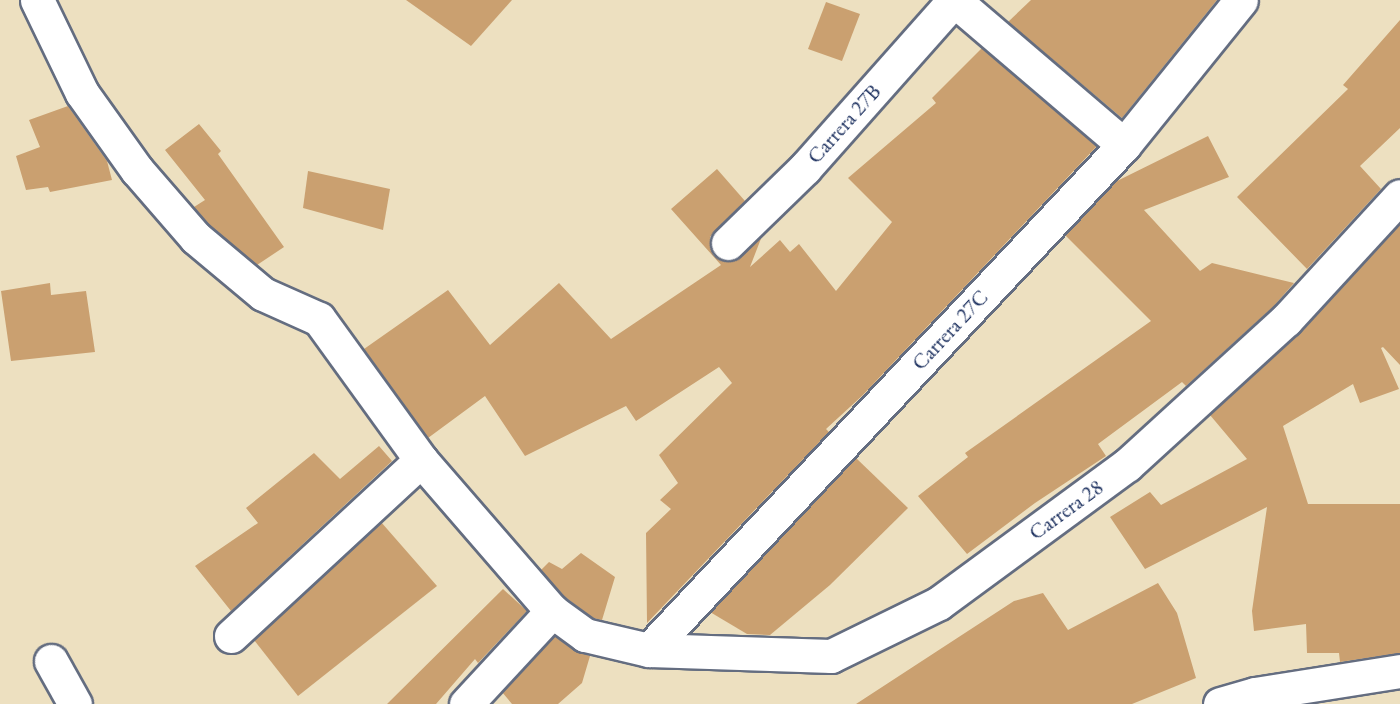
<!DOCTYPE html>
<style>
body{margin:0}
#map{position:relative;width:1400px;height:704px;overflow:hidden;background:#ede0c0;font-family:"EB Garamond",serif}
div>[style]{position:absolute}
.building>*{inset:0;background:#caa070}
.roads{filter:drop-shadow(2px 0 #646d80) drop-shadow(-2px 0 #646d80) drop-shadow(0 2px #646d80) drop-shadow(0 -2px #646d80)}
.street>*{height:33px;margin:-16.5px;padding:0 16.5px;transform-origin:16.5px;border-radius:16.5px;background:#fff}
span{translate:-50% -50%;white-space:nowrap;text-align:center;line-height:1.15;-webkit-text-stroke:6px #fff;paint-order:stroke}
.street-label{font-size:21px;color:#1b2f5e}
</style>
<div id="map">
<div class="building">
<i style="clip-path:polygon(406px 0,512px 0,471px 46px)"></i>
<i style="clip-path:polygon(1031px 0,1217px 0,1122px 118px,1008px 22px)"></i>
<i style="clip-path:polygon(826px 2px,860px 14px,842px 61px,808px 49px)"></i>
<i style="clip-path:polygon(1400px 20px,1400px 128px,1360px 166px,1381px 189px,1307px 269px,1237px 197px,1348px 89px,1343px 85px)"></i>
<i style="clip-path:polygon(982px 48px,1097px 146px,863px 395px,826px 429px,829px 432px,647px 623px,646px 533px,671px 509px,660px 500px,678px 483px,659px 455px,732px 383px,719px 367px,636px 421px,626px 406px,525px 456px,485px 396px,428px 438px,364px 349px,448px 290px,490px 345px,559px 283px,611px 339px,721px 265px,671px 209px,717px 169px,745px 201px,710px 237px,710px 247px,714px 256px,722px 261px,733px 261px,762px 236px,750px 267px,780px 240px,790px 252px,799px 244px,836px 291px,892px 222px,848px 178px,936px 103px,932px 98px)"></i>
<i style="clip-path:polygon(68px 106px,107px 161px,112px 180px,50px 192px,48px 187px,26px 190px,16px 156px,40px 147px,29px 120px)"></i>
<i style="clip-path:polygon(199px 124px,221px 151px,218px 154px,284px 247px,257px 265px,209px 225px,194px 207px,205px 200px,165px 150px)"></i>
<i style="clip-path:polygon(1208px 136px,1229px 177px,1144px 210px,1200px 271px,1212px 263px,1294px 283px,1273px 307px,1186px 386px,1182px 382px,1098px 444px,1106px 456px,1035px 503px,967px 554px,918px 496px,968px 457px,965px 453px,1151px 321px,1065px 235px,1115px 182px)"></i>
<i style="clip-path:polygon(308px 171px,390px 189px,383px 230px,303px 208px)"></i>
<i style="clip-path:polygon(1400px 224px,1400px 365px,1383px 347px,1381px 348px,1399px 389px,1360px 403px,1353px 384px,1283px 426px,1308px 504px,1400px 504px,1400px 653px,1340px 662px,1339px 653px,1307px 653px,1306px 624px,1254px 631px,1252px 611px,1267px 507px,1145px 569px,1110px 517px,1150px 492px,1161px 505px,1247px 459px,1210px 415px,1300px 333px)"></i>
<i style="clip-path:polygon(50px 283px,51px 295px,86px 291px,95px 352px,11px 361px,1px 291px)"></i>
<i style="clip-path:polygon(379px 446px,392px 461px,231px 611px,195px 566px,258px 523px,246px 508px,314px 453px,340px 479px)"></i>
<i style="clip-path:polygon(856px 458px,908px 508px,830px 585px,770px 635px,747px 634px,710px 612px)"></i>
<i style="clip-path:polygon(381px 522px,437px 586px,298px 696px,254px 640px)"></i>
<i style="clip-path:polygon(581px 553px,615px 577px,602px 620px,593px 618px,565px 597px,541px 570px,549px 562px,562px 569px)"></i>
<i style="clip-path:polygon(1158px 583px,1177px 613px,1196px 678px,1132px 704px,856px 704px,1014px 601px,1043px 593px,1068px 630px)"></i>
<i style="clip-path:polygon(503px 589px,527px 611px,478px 663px,475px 659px,436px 704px,387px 704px)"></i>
<i style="clip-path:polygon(554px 636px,574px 650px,590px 656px,582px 683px,558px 704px,512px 704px,502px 692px)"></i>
</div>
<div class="roads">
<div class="street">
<i style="left:37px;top:0;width:103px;rotate:64.2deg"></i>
<i style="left:82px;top:93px;width:95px;rotate:54.5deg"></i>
<i style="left:137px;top:170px;width:90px;rotate:49.1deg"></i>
<i style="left:196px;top:238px;width:87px;rotate:39.9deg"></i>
<i style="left:263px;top:294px;width:61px;rotate:24.1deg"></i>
<i style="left:319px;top:319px;width:174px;rotate:54.1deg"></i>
<i style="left:421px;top:460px;width:200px;rotate:49.1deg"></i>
<i style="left:552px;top:611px;width:41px;rotate:36deg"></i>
<i style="left:585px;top:635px;width:66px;rotate:13.2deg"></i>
<i style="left:649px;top:650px;width:182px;rotate:1.9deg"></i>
<i style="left:831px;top:656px;width:120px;rotate:-26.1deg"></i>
<i style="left:939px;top:603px;width:233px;rotate:-36.3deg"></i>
<i style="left:1127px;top:465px;width:215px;rotate:-42.4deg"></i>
<i style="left:1286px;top:320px;width:168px;rotate:-47.4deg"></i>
<i style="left:954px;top:0;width:223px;rotate:40.5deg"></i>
<i style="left:728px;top:243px;width:107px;rotate:-44.2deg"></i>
<i style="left:805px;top:168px;width:225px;rotate:-48.4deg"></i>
<i style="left:231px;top:636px;width:259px;rotate:-42.8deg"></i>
<i style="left:649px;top:650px;width:693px;rotate:-46.75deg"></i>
<i style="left:1124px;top:145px;width:186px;rotate:-51.1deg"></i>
<i style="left:51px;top:661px;width:49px;rotate:60.8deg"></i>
<i style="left:466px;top:704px;width:127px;rotate:-47.2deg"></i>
<i style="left:1220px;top:704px;width:36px;rotate:-16deg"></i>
<i style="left:1255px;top:694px;width:147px;rotate:-9deg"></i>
</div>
</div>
<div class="street-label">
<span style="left:844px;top:124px;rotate:-48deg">Carrera 27B</span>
<span style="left:950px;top:330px;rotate:-47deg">Carrera 27C</span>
<span style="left:1066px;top:510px;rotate:-36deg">Carrera 28</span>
</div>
</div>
